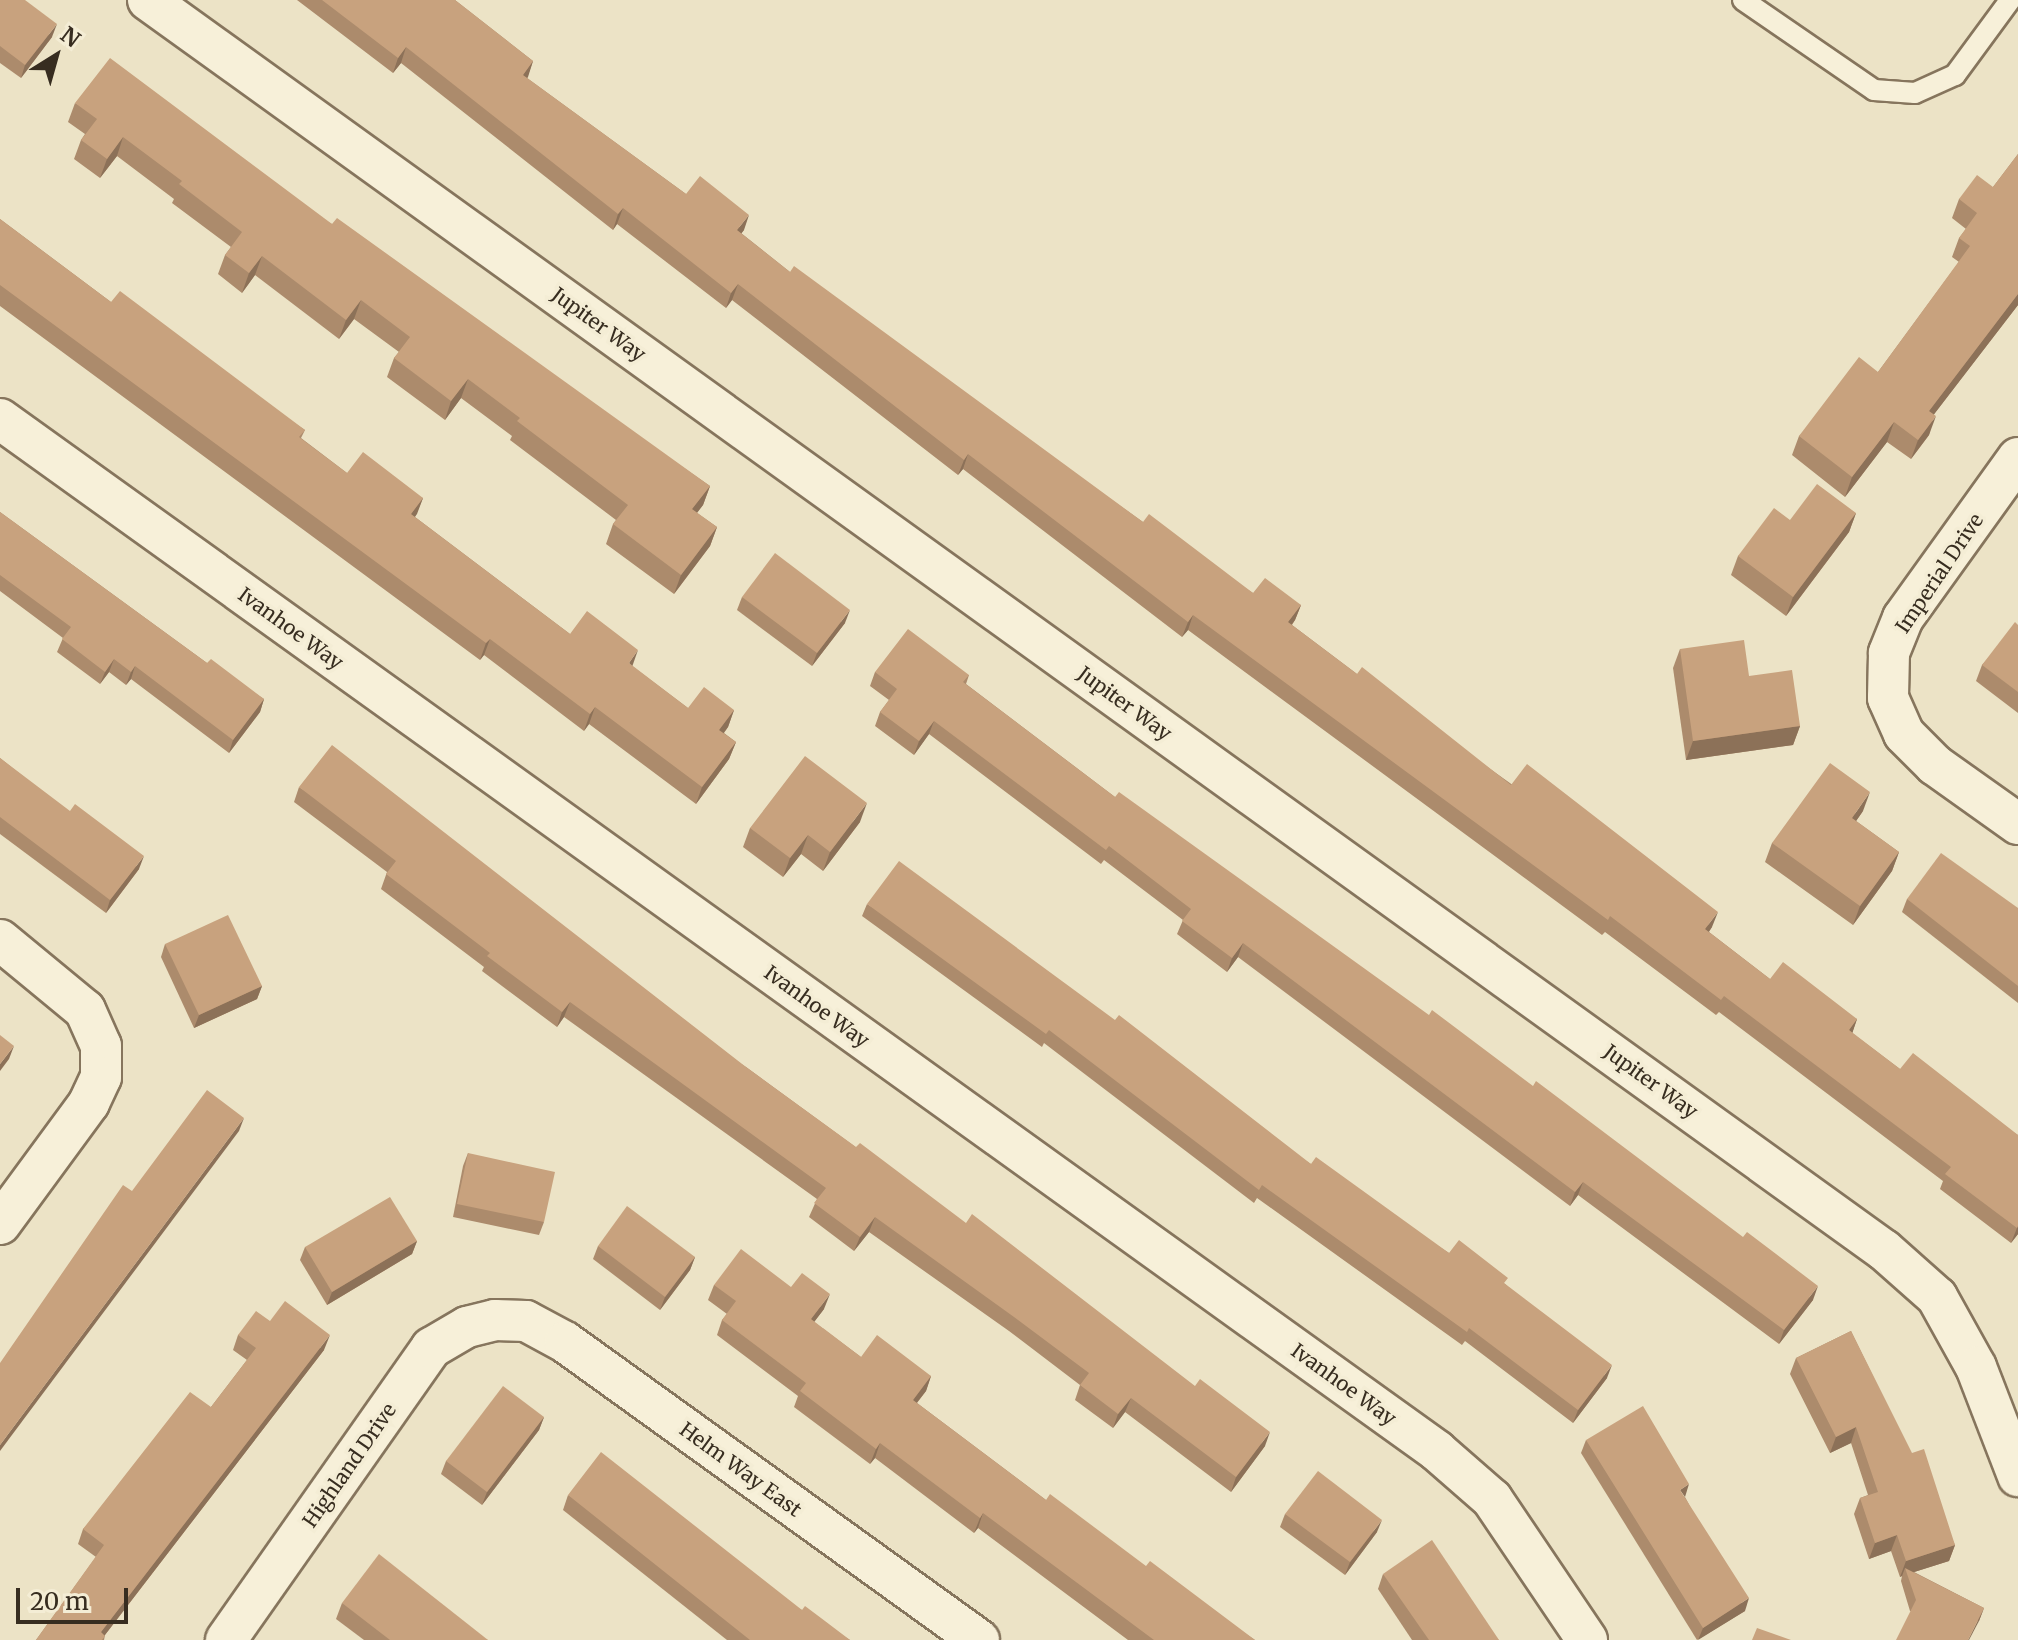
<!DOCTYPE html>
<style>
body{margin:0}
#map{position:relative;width:2018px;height:1640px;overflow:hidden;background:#ece3c6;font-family:Merriweather,serif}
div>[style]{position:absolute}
.roads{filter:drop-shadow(2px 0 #86755d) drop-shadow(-2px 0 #86755d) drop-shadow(0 2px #86755d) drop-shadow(0 -2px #86755d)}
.service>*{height:20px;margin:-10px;padding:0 10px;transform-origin:10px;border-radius:10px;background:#f7f0d9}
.minor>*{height:40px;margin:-20px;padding:0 20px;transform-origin:20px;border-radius:20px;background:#f7f0d9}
.wall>*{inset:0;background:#ac8b6c}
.shaded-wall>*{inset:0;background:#8c7158}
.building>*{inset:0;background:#c8a27e}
span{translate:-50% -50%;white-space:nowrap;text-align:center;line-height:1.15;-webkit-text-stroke:7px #f4edd5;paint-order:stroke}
.street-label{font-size:20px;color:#372d20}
.north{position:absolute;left:16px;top:16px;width:80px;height:80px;-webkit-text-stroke:6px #f4edd5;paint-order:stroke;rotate:37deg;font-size:22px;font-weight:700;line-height:32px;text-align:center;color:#372d20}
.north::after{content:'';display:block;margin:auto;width:28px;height:36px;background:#372d20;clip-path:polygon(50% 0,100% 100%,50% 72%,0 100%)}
.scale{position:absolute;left:16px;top:1588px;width:112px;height:36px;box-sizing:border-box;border:4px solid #372d20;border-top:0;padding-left:10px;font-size:24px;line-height:28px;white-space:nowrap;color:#372d20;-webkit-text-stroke:6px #f4edd5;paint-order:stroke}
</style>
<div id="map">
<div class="roads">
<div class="service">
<i style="left:1743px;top:0;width:159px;rotate:34.5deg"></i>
<i style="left:1874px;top:90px;width:41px;rotate:4.2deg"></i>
<i style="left:1915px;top:93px;width:44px;rotate:-24.2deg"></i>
<i style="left:1955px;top:75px;width:93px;rotate:-53.7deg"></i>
</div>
<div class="minor">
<i style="left:148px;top:0;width:2139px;rotate:35.76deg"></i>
<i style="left:1884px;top:1250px;width:71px;rotate:41.6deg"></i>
<i style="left:1937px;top:1297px;width:80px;rotate:60.9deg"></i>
<i style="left:1976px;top:1367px;width:117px;rotate:68.9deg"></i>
<i style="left:0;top:419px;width:1769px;rotate:35.68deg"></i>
<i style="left:1437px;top:1451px;width:73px;rotate:41.1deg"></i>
<i style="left:1492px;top:1499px;width:170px;rotate:56deg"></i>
<i style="left:2018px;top:458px;width:197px;rotate:125.7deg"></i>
<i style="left:1903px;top:618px;width:38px;rotate:112deg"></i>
<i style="left:1889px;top:653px;width:45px;rotate:91.3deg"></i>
<i style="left:1888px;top:698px;width:39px;rotate:66deg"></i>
<i style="left:1904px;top:734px;width:44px;rotate:45deg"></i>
<i style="left:1935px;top:765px;width:102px;rotate:35.4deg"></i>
<i style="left:0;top:940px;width:110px;rotate:39.5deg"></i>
<i style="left:85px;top:1010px;width:39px;rotate:66deg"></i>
<i style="left:101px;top:1046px;width:31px;rotate:90deg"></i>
<i style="left:101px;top:1077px;width:29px;rotate:115deg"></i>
<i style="left:89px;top:1103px;width:150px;rotate:126.3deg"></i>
<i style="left:226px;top:1640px;width:357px;rotate:-54.9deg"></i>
<i style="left:431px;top:1348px;width:42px;rotate:-30.3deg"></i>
<i style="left:467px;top:1327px;width:29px;rotate:-14deg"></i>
<i style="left:495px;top:1320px;width:31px;rotate:2deg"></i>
<i style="left:526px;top:1321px;width:44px;rotate:28.3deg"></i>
<i style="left:565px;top:1342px;width:510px;rotate:35.75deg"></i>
</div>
</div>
<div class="wall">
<i style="clip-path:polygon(0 0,52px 37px,21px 78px,0 63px)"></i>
<i style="clip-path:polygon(297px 0,455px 0,533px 61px,527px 78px,686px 194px,744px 230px,741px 233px,790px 272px,1143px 522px,1253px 593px,1301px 605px,1295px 620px,1292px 625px,1357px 674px,1712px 927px,1709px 932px,1770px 979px,1857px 1019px,1852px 1033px,1900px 1069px,2018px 1135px,2018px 1234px,2011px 1243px,1940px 1189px,1943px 1181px,1719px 1012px,1716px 1015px,1605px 932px,1602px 935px,1188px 630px,1182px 637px,963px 469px,958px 475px,732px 300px,726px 308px,617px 224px,613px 230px,401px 63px,393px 73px)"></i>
<i style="clip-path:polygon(75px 103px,332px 224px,710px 486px,703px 505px,697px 513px,717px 527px,710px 546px,674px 594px,606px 544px,613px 524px,616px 520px,510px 440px,512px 436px,461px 398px,445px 420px,387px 377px,394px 358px,399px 352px,354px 319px,339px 339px,255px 275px,242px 293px,218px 274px,225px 255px,231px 247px,172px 203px,174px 199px,117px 156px,100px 178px,74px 159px,81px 140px,85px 134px,68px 122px)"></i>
<i style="clip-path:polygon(2018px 154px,2018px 305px,1934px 414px,1929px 435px,1911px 459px,1887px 442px,1845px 497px,1792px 455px,1799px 436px,1878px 372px,1959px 262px,1952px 257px,1959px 238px,1966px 229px,1952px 218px,1959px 199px,1993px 187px)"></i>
<i style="clip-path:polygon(0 219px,111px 302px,305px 430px,301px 438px,347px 473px,423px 498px,415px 517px,570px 634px,632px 666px,688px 708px,734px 710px,728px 727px,724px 733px,736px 742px,729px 759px,696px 804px,589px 724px,584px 731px,484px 655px,480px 660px,0 306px)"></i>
<i style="clip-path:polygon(0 512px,207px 663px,264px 699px,260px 712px,229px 753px,131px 679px,126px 685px,109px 672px,100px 684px,57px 652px,63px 638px,0 591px)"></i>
<i style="clip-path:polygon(1856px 513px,1849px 532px,1786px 616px,1731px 575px,1738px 556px,1790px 520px)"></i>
<i style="clip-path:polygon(742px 597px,845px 623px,812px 666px,737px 610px)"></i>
<i style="clip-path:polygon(2018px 625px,2018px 713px,1976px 681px,1982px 665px)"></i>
<i style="clip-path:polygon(1680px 649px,1749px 676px,1800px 726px,1793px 745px,1686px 760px,1673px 668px)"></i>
<i style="clip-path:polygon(875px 672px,969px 675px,966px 684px,1115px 797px,1813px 1300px,1779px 1344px,1578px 1195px,1570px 1206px,1238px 957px,1227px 972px,1177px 934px,1183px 920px,1104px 860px,1101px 864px,929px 734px,914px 755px,875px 726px,880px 712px,889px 700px,870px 686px)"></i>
<i style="clip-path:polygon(0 758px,139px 869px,106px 913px,0 834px)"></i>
<i style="clip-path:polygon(299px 787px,746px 1067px,1265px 1446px,1231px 1492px,1125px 1412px,1113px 1428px,1075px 1400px,1080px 1385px,1009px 1331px,869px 1232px,854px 1251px,809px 1217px,817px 1199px,564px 1017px,557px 1027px,482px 971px,484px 967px,381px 889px,387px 872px,294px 802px)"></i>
<i style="clip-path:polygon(1863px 811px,1856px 821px,1899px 852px,1892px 871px,1853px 925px,1765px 862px,1772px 843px)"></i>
<i style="clip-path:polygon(860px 822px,823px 871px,801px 854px,783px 877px,743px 847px,750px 828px)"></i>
<i style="clip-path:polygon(1907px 899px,2018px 908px,2018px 1003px,1902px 912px)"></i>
<i style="clip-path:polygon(867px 904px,1311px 1164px,1449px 1253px,1505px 1284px,1607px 1378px,1573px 1423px,1465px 1341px,1462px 1345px,1257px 1198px,1254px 1203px,1044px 1043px,1042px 1047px,862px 916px)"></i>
<i style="clip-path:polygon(165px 944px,262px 986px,257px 999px,194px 1028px,161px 957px)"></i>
<i style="clip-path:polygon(468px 1153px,544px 1222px,539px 1235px,453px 1217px,463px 1166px)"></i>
<i style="clip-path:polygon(417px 1241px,412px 1254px,327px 1305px,300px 1260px,305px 1247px)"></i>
<i style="clip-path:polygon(598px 1246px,695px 1257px,690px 1270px,660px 1310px,593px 1259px)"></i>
<i style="clip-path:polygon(714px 1285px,791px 1287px,824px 1309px,814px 1322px,861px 1357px,931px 1376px,926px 1391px,917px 1403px,1046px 1500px,1255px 1640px,1128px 1640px,978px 1528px,974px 1533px,875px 1458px,870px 1464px,794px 1407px,798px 1396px,717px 1335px,722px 1320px,727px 1314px,708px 1300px)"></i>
<i style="clip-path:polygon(270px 1321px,324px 1350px,105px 1635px,104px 1640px,36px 1640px,96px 1557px,78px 1544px,83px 1529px,211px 1407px,247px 1360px,233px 1350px,238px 1335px)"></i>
<i style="clip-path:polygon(1851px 1331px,1955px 1545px,1949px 1561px,1914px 1572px,1984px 1608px,1979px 1621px,1910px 1611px,1901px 1581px,1902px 1576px,1900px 1577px,1891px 1551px,1869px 1559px,1854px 1514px,1860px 1498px,1868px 1495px,1851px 1443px,1830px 1453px,1790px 1374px,1796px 1358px)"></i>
<i style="clip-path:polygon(544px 1417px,539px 1430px,482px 1505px,441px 1474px,446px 1461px)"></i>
<i style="clip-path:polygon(1586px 1440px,1685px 1497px,1745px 1611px,1697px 1640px,1581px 1453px)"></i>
<i style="clip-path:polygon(568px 1495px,802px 1610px,850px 1640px,727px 1640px,563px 1510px)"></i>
<i style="clip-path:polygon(1285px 1514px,1377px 1532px,1345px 1575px,1280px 1527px)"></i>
<i style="clip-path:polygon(1383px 1574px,1499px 1640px,1412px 1640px,1378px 1589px)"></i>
<i style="clip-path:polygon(342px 1603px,488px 1640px,364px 1640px,336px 1619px)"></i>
</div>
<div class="shaded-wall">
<i style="clip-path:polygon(57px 24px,52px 37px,21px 78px,25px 65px)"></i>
<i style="clip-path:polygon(406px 47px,401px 63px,393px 73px,398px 58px)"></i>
<i style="clip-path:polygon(533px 61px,528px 77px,518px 90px,523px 75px)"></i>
<i style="clip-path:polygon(123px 137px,117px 156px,100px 178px,107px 159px)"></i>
<i style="clip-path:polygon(623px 208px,617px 224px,613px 230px,618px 214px)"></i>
<i style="clip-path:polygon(749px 215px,744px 230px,732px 246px,737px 230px)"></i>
<i style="clip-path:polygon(262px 256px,255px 275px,242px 293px,249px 273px)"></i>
<i style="clip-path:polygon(738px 284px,732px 300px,726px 308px,731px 293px)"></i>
<i style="clip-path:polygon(2018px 294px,2018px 305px,1922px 430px,1929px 411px)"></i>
<i style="clip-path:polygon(361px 300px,354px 319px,339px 339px,346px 320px)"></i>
<i style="clip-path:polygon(468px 379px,461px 398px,445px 420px,451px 401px)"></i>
<i style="clip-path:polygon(1936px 416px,1929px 435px,1911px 459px,1918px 440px)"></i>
<i style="clip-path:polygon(1894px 422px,1887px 442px,1845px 497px,1852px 477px)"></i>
<i style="clip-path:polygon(968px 454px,963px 469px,958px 475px,964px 460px)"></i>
<i style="clip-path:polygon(710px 486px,703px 505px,685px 528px,692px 509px)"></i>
<i style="clip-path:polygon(423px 498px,417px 514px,405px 530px,411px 514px)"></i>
<i style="clip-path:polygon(1856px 513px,1849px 532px,1786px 616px,1793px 597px)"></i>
<i style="clip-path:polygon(717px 527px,710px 546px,674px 594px,681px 575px)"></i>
<i style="clip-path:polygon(1301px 605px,1295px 620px,1282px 637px,1288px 622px)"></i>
<i style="clip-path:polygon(850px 610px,845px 623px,812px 666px,817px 653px)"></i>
<i style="clip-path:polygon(1193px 615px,1188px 630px,1182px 637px,1188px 622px)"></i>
<i style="clip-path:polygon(490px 639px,484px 655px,480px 660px,486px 643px)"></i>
<i style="clip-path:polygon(638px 650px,632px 667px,629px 663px)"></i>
<i style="clip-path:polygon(114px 659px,109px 672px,100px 684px,105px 672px)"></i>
<i style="clip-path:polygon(135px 666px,131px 679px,126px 685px,131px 672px)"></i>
<i style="clip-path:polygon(264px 699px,260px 712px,229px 753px,233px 740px)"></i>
<i style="clip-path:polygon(595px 707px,589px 724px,584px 731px,590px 714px)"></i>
<i style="clip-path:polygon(734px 710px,728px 727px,713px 747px,719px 730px)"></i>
<i style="clip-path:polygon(934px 721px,929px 734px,914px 755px,919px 741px)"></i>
<i style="clip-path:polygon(1800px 726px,1793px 745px,1686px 760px,1693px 741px)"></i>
<i style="clip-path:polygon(736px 742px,729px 759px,696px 804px,702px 787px)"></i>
<i style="clip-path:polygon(1870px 792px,1863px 811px,1845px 837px,1852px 818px)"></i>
<i style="clip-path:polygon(867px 803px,860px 822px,823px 871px,830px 852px)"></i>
<i style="clip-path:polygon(808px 835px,801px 854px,783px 877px,790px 858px)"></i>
<i style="clip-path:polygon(1899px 852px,1892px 871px,1853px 925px,1860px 906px)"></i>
<i style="clip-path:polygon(144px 856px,139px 869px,106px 913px,110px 900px)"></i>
<i style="clip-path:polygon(1718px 912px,1712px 927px,1699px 945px,1705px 929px)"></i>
<i style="clip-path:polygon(1243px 943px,1238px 957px,1227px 972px,1232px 958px)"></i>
<i style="clip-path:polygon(262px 986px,257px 999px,194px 1028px,199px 1015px)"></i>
<i style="clip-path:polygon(570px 1002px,564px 1017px,557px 1027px,562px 1012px)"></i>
<i style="clip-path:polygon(1857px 1019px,1852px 1034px,1849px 1030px)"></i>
<i style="clip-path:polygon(14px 1046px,9px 1059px,0 1071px,0 1064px)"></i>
<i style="clip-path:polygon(244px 1118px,239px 1131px,0 1451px,0 1445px)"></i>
<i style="clip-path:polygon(1583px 1182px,1578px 1195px,1570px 1206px,1575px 1192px)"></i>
<i style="clip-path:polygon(875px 1217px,869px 1232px,854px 1251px,860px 1237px)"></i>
<i style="clip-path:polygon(2018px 1226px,2018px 1234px,2011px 1243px,2017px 1228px)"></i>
<i style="clip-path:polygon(417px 1241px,412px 1254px,327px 1305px,332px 1292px)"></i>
<i style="clip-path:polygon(695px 1257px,690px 1270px,660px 1310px,665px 1297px)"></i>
<i style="clip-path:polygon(1818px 1286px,1813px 1300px,1779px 1344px,1784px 1330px)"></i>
<i style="clip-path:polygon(830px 1294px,824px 1309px,805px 1334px,811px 1319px)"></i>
<i style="clip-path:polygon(330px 1335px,324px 1350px,101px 1640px,101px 1632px)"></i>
<i style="clip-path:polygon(1612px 1365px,1607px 1378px,1573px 1423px,1578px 1410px)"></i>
<i style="clip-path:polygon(931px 1376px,926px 1391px,907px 1415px,913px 1400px)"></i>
<i style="clip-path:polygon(1131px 1398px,1125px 1412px,1113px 1428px,1118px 1414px)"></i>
<i style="clip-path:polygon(544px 1417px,539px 1430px,482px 1505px,487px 1492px)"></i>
<i style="clip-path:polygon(1856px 1427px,1851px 1443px,1830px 1453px,1836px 1437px)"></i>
<i style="clip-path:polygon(1270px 1432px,1265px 1446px,1231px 1492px,1236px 1477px)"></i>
<i style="clip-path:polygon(880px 1443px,875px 1458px,870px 1464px,876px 1449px)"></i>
<i style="clip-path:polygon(1689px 1484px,1685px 1497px,1680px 1490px)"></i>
<i style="clip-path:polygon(983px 1513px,978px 1528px,974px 1533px,980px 1518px)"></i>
<i style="clip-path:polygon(1382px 1520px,1377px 1532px,1345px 1575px,1350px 1562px)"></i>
<i style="clip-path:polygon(1897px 1535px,1891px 1551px,1869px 1559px,1875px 1543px)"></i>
<i style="clip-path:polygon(1955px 1545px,1949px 1561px,1908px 1574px,1905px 1568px,1902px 1576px,1900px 1577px,1906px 1561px)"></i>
<i style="clip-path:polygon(1749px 1598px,1745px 1611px,1698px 1640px,1703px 1628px)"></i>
<i style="clip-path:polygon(1984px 1608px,1979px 1621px,1969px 1640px,1968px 1640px)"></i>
</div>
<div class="building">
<i style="clip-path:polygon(0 0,25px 0,57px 24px,25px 65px,0 46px)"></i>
<i style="clip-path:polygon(322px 0,455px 0,533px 61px,523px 75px,686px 194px,700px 176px,749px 215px,737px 230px,790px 272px,794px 266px,1143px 522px,1149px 514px,1253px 593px,1265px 578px,1301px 605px,1288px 622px,1357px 674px,1362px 667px,1511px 785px,1527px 764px,1718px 912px,1705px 929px,1770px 979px,1783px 962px,1857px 1019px,1849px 1030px,1900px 1069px,1913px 1053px,2018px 1135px,2018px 1226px,2017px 1228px,1945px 1174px,1951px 1167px,1724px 996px,1721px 1000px,1610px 916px,1608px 920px,1193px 615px,1188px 622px,968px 454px,964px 460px,738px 284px,731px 293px,623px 208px,618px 214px,406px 47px,398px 58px)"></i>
<i style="clip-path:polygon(110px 58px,332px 224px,337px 218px,710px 486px,692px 509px,717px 527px,681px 575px,613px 524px,628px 505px,517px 421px,520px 418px,468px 379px,451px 401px,394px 358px,410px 337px,361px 300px,346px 320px,262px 256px,249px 273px,225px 255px,242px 232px,179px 184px,182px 181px,123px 137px,107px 159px,81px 140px,97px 119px,75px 103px)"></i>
<i style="clip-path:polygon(2018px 154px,2018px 294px,1929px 411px,1936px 416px,1918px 440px,1894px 422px,1852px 477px,1799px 436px,1859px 357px,1878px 372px,1970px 246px,1959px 238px,1977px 213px,1959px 199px,1977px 175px,1993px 187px)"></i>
<i style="clip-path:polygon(0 219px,111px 302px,120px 291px,305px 430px,299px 437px,347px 473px,363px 452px,423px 498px,411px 514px,570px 634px,587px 611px,638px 650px,629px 663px,688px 708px,704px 687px,734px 710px,719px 730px,736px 742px,702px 787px,595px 707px,590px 714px,490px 639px,486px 643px,0 285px)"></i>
<i style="clip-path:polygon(1817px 484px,1856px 513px,1793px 597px,1738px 556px,1774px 508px,1790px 520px)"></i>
<i style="clip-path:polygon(0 512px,207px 663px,211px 659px,264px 699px,233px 740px,135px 666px,131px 672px,114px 659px,105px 672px,62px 639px,71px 627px,0 575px)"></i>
<i style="clip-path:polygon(775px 553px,850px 610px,817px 653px,742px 597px)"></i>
<i style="clip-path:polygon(2015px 622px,2018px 625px,2018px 692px,1982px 665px)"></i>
<i style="clip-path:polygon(908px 629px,969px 675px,963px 682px,1115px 797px,1119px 792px,1429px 1015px,1432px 1010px,1533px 1086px,1536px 1081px,1743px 1237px,1747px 1232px,1818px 1286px,1784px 1330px,1583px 1182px,1575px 1192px,1243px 943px,1232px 958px,1182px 921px,1191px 909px,1109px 846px,1106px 850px,934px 721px,919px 741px,880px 712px,897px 689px,875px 672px)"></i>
<i style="clip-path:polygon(1744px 640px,1749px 676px,1792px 670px,1800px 726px,1693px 741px,1680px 649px)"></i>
<i style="clip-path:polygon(332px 745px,746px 1067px,856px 1147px,860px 1143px,966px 1223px,972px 1214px,1195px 1386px,1200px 1379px,1270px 1432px,1236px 1477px,1131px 1398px,1118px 1414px,1080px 1385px,1089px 1373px,1014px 1317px,875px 1217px,860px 1237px,814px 1203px,826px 1188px,570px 1002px,562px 1012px,487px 956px,490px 953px,386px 874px,396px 861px,299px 787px)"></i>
<i style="clip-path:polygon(805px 756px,867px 803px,830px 852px,808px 835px,790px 858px,750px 828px)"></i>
<i style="clip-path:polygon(0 758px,70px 811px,75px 804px,144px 856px,110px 900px,0 817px)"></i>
<i style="clip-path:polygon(1830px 763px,1870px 792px,1852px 818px,1899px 852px,1860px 906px,1772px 843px)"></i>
<i style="clip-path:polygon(1941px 853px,2018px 908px,2018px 986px,1907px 899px)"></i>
<i style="clip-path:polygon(899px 861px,1115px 1020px,1119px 1015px,1311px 1164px,1316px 1157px,1449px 1253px,1459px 1240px,1508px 1278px,1504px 1283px,1612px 1365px,1578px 1410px,1469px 1328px,1467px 1332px,1262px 1185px,1259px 1190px,1049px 1030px,1046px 1034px,867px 904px)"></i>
<i style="clip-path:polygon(228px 915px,262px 986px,199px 1015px,165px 944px)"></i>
<i style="clip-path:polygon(0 1035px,14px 1046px,0 1064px)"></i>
<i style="clip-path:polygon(207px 1090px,244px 1118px,0 1445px,0 1363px,123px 1185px,132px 1191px)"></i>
<i style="clip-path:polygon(468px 1153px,555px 1172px,544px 1222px,457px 1204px)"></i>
<i style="clip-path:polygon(390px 1197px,417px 1241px,332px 1292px,305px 1247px)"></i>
<i style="clip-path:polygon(627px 1206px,695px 1257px,665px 1297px,598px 1246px)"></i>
<i style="clip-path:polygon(741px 1249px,791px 1287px,802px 1273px,830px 1294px,811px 1319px,861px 1357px,877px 1335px,931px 1376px,913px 1400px,1046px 1500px,1050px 1494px,1146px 1566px,1150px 1561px,1255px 1640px,1154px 1640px,983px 1513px,980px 1518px,880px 1443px,876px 1449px,800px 1391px,806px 1383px,722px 1320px,736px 1301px,714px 1285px)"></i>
<i style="clip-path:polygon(285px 1301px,330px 1335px,101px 1632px,105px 1636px,102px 1640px,36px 1640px,104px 1545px,83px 1529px,190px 1392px,211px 1407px,256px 1348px,238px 1335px,256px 1311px,270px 1321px)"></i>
<i style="clip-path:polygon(1851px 1331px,1912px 1453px,1924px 1449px,1955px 1545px,1906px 1561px,1897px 1535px,1875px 1543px,1860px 1498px,1878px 1492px,1856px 1427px,1836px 1437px,1796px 1358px)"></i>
<i style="clip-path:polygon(503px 1386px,544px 1417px,487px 1492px,446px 1461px)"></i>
<i style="clip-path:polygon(1643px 1406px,1689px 1484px,1680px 1490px,1749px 1598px,1703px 1628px,1586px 1440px)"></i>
<i style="clip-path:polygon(601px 1452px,802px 1610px,805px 1606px,850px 1640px,750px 1640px,568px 1495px)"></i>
<i style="clip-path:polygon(1318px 1471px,1382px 1520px,1350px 1562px,1285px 1514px)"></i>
<i style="clip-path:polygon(1432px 1540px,1499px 1640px,1429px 1640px,1383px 1574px)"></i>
<i style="clip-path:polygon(379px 1554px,488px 1640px,390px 1640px,342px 1603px)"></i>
<i style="clip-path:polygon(1905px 1568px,1984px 1608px,1968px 1640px,1896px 1640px,1916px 1600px)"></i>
<i style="clip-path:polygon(1757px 1628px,1791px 1640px,1752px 1640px)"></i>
</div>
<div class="street-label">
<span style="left:599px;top:324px;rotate:36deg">Jupiter Way</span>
<span style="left:1939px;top:573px;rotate:-56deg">Imperial Drive</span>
<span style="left:291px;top:628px;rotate:36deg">Ivanhoe Way</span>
<span style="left:1125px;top:703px;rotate:36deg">Jupiter Way</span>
<span style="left:817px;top:1006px;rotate:36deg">Ivanhoe Way</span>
<span style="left:1651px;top:1081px;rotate:36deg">Jupiter Way</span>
<span style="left:1344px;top:1384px;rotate:36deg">Ivanhoe Way</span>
<span style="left:349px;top:1465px;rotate:-55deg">Highland Drive</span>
<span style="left:741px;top:1469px;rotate:36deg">Helm Way East</span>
</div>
<div class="north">N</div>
<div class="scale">20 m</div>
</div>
